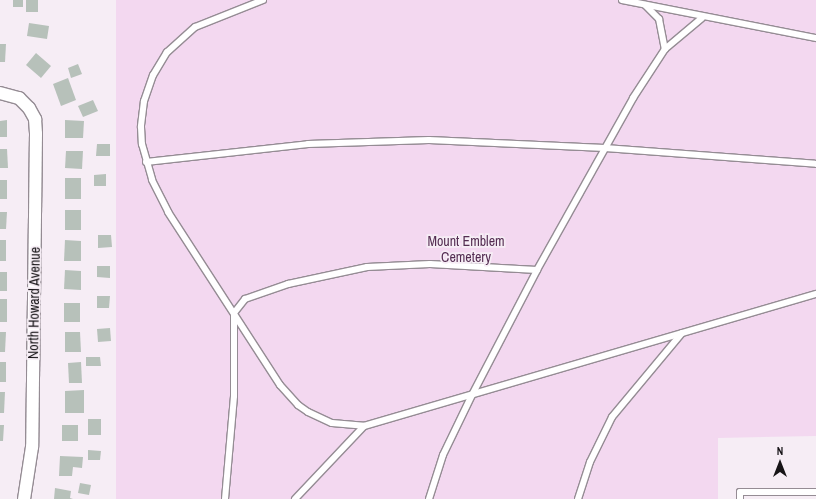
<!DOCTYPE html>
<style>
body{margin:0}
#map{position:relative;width:816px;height:499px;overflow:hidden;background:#f6edf5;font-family:"Archivo Narrow",sans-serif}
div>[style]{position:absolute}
.green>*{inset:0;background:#f3d8f0}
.building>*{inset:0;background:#b7c1ba}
.roads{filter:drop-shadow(1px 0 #958c94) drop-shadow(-1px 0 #958c94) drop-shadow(0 1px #958c94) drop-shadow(0 -1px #958c94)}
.service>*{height:6px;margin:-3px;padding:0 3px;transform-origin:3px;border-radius:3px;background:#fff}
.minor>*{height:12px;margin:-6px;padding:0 6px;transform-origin:6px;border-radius:6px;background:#fff}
span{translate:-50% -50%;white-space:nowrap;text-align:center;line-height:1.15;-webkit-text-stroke:3.5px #f6edf5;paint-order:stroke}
.park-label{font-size:14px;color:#542d52}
.street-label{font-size:14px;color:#171417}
.north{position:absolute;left:760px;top:443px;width:40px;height:40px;-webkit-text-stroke:3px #f6edf5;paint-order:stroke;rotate:0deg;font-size:11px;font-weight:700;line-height:16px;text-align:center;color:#171417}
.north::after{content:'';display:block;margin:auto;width:14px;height:18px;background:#171417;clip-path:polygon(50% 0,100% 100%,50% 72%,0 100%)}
</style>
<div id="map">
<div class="green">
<i style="clip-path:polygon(116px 0,816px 0,816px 436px,718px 438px,718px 499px,116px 499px)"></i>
</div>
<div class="building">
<i style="clip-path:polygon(13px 0,23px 0,23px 7px,13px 7px)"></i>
<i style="clip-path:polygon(26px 0,38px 0,38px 12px,26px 12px)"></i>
<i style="clip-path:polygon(29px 23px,49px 26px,47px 39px,27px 36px)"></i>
<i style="clip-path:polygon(0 44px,6px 44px,5px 62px,0 62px)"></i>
<i style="clip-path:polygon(36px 53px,51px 66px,41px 78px,26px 65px)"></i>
<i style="clip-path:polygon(78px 64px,82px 74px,71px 78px,68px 68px)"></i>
<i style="clip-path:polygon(68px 78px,76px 100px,61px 106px,53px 84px)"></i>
<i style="clip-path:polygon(93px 100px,98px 111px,83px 117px,78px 106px)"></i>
<i style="clip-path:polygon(7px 120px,7px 137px,0 137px,0 121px)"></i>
<i style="clip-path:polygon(65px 120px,84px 121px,83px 138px,65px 138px)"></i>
<i style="clip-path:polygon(97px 144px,110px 144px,110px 156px,96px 156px)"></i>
<i style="clip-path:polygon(0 149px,7px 149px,8px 168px,0 168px)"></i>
<i style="clip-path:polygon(66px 151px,83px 151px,82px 169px,65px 168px)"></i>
<i style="clip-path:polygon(106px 174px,106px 186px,94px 186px,94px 175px)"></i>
<i style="clip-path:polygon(65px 178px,81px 178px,81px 199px,65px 199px)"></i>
<i style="clip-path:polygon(0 180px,7px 180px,7px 199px,0 199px)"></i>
<i style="clip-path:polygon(65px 210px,81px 210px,81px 230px,65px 230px)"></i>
<i style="clip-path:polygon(0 212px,7px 212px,6px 229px,0 229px)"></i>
<i style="clip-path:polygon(98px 235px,111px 235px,112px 247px,98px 248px)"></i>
<i style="clip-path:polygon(0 240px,6px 240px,6px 261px,0 261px)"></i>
<i style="clip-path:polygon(65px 240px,81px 241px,81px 261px,64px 261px)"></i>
<i style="clip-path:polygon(97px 266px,110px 266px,110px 278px,97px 277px)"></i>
<i style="clip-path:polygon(65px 270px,81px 271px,81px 290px,64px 289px)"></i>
<i style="clip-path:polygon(0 272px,7px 272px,7px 291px,0 291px)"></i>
<i style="clip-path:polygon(97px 296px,110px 296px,109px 308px,97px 308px)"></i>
<i style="clip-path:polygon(0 299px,7px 299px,7px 322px,0 322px)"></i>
<i style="clip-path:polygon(64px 303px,80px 303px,80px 322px,64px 322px)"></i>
<i style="clip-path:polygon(110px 328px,111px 341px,98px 342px,97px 329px)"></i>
<i style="clip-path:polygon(0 332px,6px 332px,5px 352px,0 352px)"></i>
<i style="clip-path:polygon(65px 332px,80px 332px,81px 352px,65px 352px)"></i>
<i style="clip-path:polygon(86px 357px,100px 357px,101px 366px,86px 366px)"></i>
<i style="clip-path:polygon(0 362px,6px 362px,6px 382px,0 382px)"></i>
<i style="clip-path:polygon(81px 362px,82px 383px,69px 383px,68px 363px)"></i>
<i style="clip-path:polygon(84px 390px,84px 413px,65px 413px,65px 391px)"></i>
<i style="clip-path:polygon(0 392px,5px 392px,4px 413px,0 413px)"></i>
<i style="clip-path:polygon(88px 419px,101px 419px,101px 435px,88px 435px)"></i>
<i style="clip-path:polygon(0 425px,4px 425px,3px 441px,0 441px)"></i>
<i style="clip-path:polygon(62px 425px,78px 425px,78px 441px,62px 441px)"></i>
<i style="clip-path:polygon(88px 450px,101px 451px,100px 460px,88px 460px)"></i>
<i style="clip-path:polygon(60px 456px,83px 457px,82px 468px,73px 467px,72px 476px,59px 476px)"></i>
<i style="clip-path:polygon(80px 483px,91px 485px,89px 495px,78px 493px)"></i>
<i style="clip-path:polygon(55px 488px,71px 491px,70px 498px,73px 499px,54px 499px)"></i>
</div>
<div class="roads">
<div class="service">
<i style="left:263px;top:0;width:73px;rotate:158.3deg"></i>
<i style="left:195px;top:27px;width:38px;rotate:138deg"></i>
<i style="left:167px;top:52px;width:27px;rotate:121deg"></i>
<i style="left:153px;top:75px;width:28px;rotate:109deg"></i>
<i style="left:144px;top:101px;width:26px;rotate:97deg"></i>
<i style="left:141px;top:127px;width:17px;rotate:87deg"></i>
<i style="left:142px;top:144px;width:37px;rotate:74deg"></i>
<i style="left:152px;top:180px;width:36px;rotate:63deg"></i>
<i style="left:168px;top:212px;width:206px;rotate:57.1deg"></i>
<i style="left:280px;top:385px;width:27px;rotate:48deg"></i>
<i style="left:298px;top:405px;width:12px;rotate:35deg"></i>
<i style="left:308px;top:412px;width:26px;rotate:25deg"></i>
<i style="left:332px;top:423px;width:32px;rotate:5deg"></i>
<i style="left:364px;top:426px;width:471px;rotate:-16.3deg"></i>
<i style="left:622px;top:0;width:198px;rotate:11.1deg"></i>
<i style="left:645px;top:5px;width:20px;rotate:45deg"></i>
<i style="left:659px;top:19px;width:31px;rotate:79deg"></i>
<i style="left:146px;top:162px;width:163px;rotate:-6.3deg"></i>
<i style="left:308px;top:144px;width:121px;rotate:-1.9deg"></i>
<i style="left:429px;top:140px;width:176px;rotate:2.6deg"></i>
<i style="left:605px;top:148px;width:212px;rotate:4.3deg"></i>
<i style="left:225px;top:499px;width:103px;rotate:-85deg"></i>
<i style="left:234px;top:396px;width:83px;rotate:-90deg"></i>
<i style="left:234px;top:313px;width:18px;rotate:-52deg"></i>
<i style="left:245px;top:299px;width:46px;rotate:-19.2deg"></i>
<i style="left:288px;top:284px;width:81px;rotate:-12.1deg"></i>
<i style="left:367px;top:267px;width:63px;rotate:-2.7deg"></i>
<i style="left:430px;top:264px;width:107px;rotate:3.2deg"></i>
<i style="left:295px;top:499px;width:100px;rotate:-46.6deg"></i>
<i style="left:429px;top:499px;width:46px;rotate:-72.3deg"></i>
<i style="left:443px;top:455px;width:67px;rotate:-64.2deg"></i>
<i style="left:472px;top:395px;width:141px;rotate:-62.5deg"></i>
<i style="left:537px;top:270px;width:197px;rotate:-60.8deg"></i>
<i style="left:633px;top:98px;width:59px;rotate:-56.9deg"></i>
<i style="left:665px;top:49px;width:48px;rotate:-40deg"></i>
<i style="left:578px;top:499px;width:39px;rotate:-72deg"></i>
<i style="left:590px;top:462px;width:50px;rotate:-63.9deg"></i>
<i style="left:612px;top:417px;width:109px;rotate:-50.2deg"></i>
<i style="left:740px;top:499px;width:7px;rotate:-90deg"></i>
<i style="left:740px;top:492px;width:76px"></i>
</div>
<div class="minor">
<i style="left:0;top:93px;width:20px;rotate:15deg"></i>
<i style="left:19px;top:98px;width:14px;rotate:45deg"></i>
<i style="left:29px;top:108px;width:13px;rotate:61deg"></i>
<i style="left:35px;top:119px;width:15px;rotate:86deg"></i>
<i style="left:36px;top:134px;width:313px;rotate:90.7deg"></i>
<i style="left:32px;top:447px;width:53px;rotate:98.7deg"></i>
</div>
</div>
<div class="park-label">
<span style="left:466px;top:249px">Mount Emblem<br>Cemetery</span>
</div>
<div class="street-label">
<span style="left:34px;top:303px;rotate:-89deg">North Howard Avenue</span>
</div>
<div class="north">N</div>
</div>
